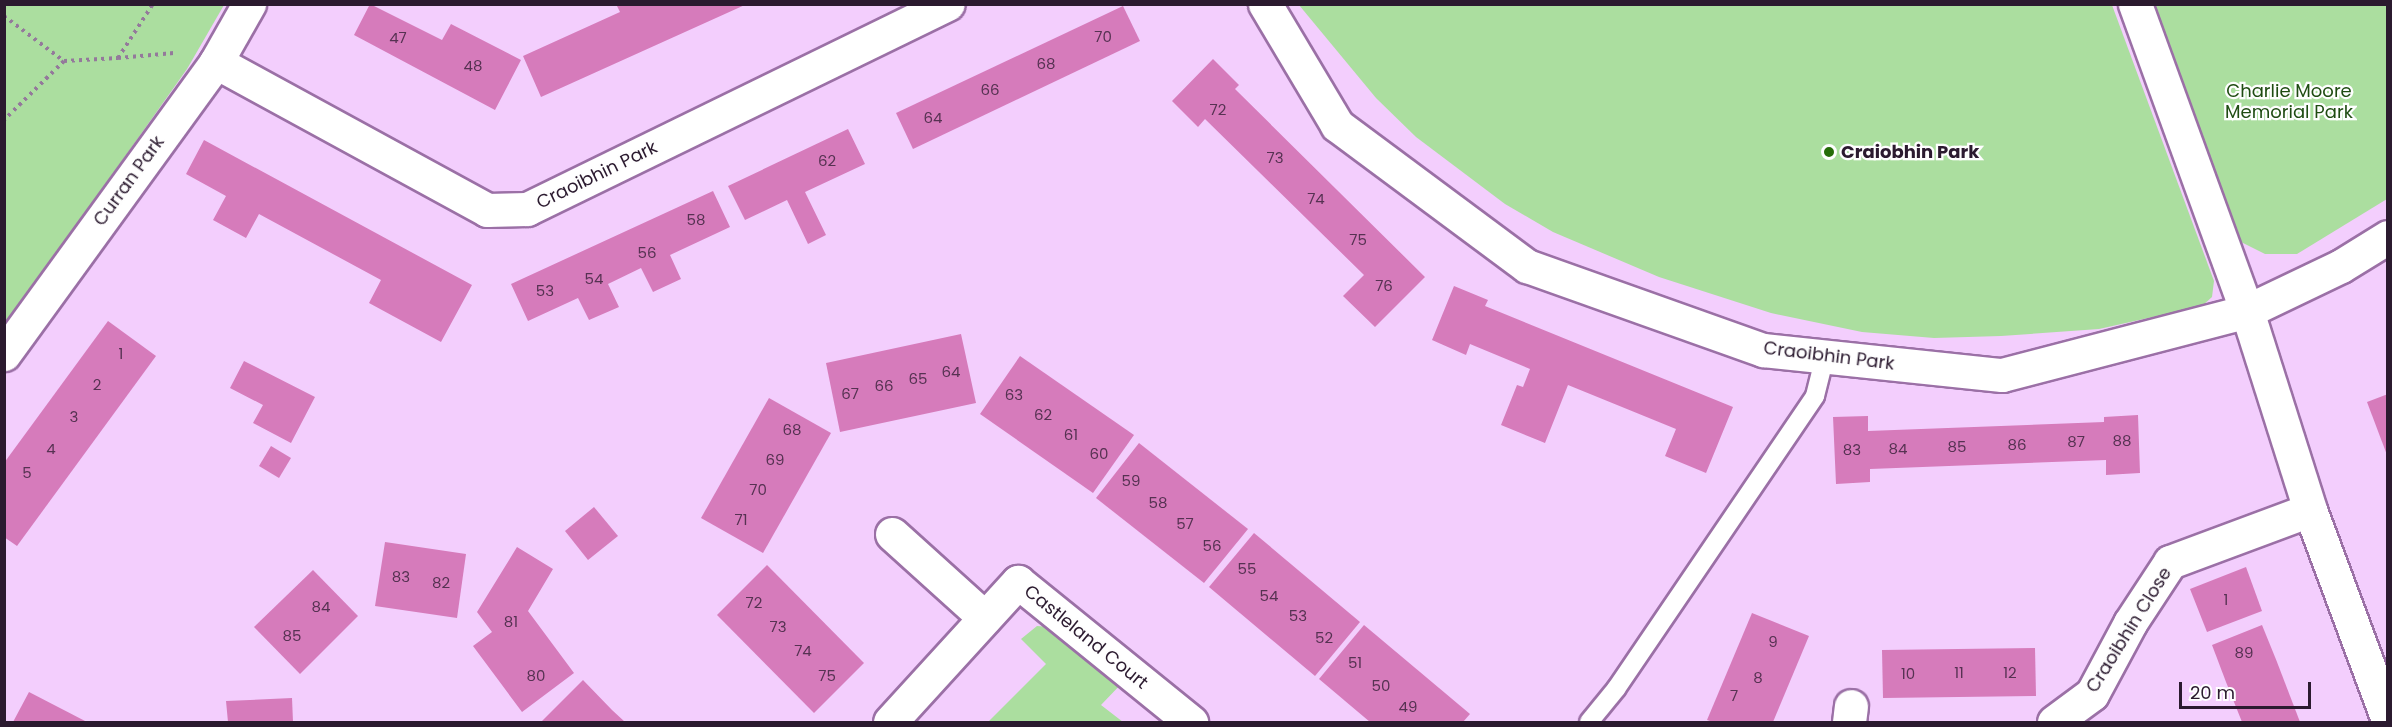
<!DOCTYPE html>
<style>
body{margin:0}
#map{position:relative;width:2392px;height:727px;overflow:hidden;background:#f3cefd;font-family:Poppins,sans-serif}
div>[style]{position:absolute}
.green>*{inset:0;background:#abde9f}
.building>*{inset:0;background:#d67bbb}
.path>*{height:4px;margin-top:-2px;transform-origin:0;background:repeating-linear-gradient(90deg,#94799b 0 3px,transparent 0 7.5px)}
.roads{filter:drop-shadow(2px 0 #9b70a6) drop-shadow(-2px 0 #9b70a6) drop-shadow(0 2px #9b70a6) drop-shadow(0 -2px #9b70a6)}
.lane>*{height:18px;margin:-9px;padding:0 9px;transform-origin:9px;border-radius:9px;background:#fff}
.street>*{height:33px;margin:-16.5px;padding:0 16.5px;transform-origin:16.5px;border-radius:16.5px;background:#fff}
.dots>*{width:16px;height:16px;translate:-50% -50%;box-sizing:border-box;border:3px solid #fefefe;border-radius:50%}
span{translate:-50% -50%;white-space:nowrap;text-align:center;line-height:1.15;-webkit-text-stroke:4.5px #fefefe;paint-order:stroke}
.number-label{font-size:15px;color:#563252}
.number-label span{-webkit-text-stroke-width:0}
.park-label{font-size:18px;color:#1f4c12}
.poi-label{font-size:18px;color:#2b1a2f;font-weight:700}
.left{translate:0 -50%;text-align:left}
.street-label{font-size:18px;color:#2b1a2f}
.frame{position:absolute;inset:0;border:6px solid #2b1a2f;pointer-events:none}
.scale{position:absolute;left:2179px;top:682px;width:132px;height:27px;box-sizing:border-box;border:3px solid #2b1a2f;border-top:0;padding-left:8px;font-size:18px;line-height:21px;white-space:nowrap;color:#2b1a2f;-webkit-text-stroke:4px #fefefe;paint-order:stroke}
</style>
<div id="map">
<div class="green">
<i style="clip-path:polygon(5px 5px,224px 5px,187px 69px,5px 326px)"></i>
<i style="clip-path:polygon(1299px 5px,2112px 5px,2214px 281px,2212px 297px,2202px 306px,2099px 329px,2001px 336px,1934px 338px,1862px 332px,1771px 313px,1659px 277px,1553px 232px,1505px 204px,1416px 137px,1376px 98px)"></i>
<i style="clip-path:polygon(2152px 5px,2387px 5px,2387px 199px,2297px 254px,2265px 254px,2233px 238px)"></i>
<i style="clip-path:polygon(1037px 626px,1065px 628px,1124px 681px,1101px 705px,1123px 722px,988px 722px,1046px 664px,1021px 639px)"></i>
</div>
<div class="building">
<i style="clip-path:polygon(370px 4px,442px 40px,451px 24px,521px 60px,495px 110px,354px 35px)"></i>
<i style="clip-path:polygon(616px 4px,747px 4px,541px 97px,523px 56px,620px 12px)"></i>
<i style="clip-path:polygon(1123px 6px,1140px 41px,913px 149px,896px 113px)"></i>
<i style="clip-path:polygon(1213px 59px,1239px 85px,1235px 89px,1425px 277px,1375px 327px,1343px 296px,1364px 275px,1205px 119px,1198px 127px,1172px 101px)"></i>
<i style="clip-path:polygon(848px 129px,865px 164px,805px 192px,826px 235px,808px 244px,787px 200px,745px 220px,728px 186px)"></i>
<i style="clip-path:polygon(204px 140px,472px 285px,441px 342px,369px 303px,381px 280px,259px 214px,246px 238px,213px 220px,226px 196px,186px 174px)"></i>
<i style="clip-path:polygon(713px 191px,730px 227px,670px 255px,681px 279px,653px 292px,641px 268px,608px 284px,619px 307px,589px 320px,578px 298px,528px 321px,511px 284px)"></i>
<i style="clip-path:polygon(1454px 286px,1488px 300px,1485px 306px,1733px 407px,1706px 473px,1665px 456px,1676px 429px,1568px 385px,1545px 443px,1501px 425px,1517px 385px,1523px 387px,1530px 369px,1470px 344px,1466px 355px,1432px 340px)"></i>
<i style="clip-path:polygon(108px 321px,156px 356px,17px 546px,4px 537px,4px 463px)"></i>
<i style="clip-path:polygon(961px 334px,976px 403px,840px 432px,826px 363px)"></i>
<i style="clip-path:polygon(1020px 356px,1134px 435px,1093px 493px,980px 414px)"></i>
<i style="clip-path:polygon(244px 361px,315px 397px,291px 443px,253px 423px,263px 405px,230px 388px)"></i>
<i style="clip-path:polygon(2388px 394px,2388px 455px,2387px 455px,2367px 402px)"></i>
<i style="clip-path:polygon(769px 398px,831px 433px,763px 553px,701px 518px)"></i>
<i style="clip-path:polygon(2138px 415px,2140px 473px,2106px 475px,2106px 460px,1870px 469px,1870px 482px,1836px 484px,1833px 417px,1868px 416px,1868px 431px,2104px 422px,2104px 417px)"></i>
<i style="clip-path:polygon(1139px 443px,1248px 529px,1204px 583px,1096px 498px)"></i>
<i style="clip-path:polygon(271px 446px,291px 458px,279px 478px,259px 466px)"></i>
<i style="clip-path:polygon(594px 507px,618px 536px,588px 560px,565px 531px)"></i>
<i style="clip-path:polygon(1254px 533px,1360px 622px,1315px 676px,1209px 587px)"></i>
<i style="clip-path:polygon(385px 542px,466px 554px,457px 618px,375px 606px)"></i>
<i style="clip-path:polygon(517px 547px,553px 569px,528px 611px,574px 673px,522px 712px,473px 646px,492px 632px,477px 612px)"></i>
<i style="clip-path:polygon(767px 565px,864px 663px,814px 713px,717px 615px)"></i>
<i style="clip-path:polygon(2246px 567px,2262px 611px,2207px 632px,2190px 589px)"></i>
<i style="clip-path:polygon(313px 570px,358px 616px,300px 674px,254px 627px)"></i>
<i style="clip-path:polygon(1752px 613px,1809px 636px,1773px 722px,1713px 722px,1707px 720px)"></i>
<i style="clip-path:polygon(1364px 625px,1470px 714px,1463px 722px,1370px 722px,1319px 679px)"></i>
<i style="clip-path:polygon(2262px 625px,2277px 662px,2300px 722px,2242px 722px,2226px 682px,2212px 645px)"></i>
<i style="clip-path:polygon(2035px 648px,2036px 696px,1883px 698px,1882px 650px)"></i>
<i style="clip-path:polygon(583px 680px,612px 710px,625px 722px,541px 722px)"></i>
<i style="clip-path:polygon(29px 692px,87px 722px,13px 722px)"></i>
<i style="clip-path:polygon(292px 698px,293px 722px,228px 722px,226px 701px)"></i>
</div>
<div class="path">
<i style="left:4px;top:16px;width:75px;rotate:36.9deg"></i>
<i style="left:64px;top:61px;width:84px;rotate:135.5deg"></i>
<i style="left:118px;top:58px;width:56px;rotate:-5.1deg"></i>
<i style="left:64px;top:61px;width:54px;rotate:-3.2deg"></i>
<i style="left:118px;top:58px;width:64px;rotate:-57.1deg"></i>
</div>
<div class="roads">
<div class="lane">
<i style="left:1589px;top:722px;width:43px;rotate:-50.7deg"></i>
<i style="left:1616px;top:689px;width:354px;rotate:-55.8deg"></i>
<i style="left:1815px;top:396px;width:41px;rotate:-76deg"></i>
</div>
<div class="street">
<i style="left:1265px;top:4px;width:141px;rotate:59.2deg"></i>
<i style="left:1337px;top:125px;width:237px;rotate:36.6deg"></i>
<i style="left:1527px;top:266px;width:251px;rotate:19.6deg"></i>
<i style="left:1763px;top:350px;width:240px;rotate:6deg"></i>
<i style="left:2002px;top:375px;width:253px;rotate:-14.6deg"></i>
<i style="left:2247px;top:311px;width:104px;rotate:-25.6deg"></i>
<i style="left:2341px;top:266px;width:55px;rotate:-31.7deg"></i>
<i style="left:2135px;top:4px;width:327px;rotate:70deg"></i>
<i style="left:2247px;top:311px;width:209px;rotate:72.4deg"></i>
<i style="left:2310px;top:510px;width:224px;rotate:69.6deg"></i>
<i style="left:216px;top:62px;width:309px;rotate:28.6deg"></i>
<i style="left:487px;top:210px;width:40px;rotate:-1.4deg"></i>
<i style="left:527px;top:209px;width:468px;rotate:-26deg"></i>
<i style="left:4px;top:354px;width:361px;rotate:-54deg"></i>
<i style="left:216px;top:62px;width:67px;rotate:-60.4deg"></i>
<i style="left:892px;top:534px;width:125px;rotate:42.1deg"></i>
<i style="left:890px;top:722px;width:190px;rotate:-47.6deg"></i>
<i style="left:1018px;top:582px;width:223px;rotate:39deg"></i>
<i style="left:1849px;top:722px;width:16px;rotate:-83deg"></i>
<i style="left:2054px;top:722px;width:47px;rotate:-36.4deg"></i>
<i style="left:2092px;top:694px;width:81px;rotate:-61.8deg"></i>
<i style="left:2130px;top:623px;width:73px;rotate:-56.7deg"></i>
<i style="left:2170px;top:562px;width:149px;rotate:-20.4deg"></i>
</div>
</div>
<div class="dots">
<i style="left:1829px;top:152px;background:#256c08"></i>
</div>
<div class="number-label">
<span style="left:1103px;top:37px">70</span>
<span style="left:398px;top:38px">47</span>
<span style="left:1046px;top:64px">68</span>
<span style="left:473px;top:66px">48</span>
<span style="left:990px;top:90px">66</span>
<span style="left:1218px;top:110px">72</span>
<span style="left:933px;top:118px">64</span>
<span style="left:1275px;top:158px">73</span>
<span style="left:827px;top:161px">62</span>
<span style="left:1316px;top:199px">74</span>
<span style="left:696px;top:220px">58</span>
<span style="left:1358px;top:240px">75</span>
<span style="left:647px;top:253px">56</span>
<span style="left:594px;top:279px">54</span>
<span style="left:1384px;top:286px">76</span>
<span style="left:545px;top:291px">53</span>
<span style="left:121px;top:354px">1</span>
<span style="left:951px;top:372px">64</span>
<span style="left:918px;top:379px">65</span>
<span style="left:97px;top:385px">2</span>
<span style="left:884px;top:386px">66</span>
<span style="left:850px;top:394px">67</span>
<span style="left:1014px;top:395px">63</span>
<span style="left:1043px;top:415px">62</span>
<span style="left:74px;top:417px">3</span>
<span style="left:792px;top:430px">68</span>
<span style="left:1071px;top:435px">61</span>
<span style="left:2122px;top:441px">88</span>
<span style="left:2076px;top:442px">87</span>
<span style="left:2017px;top:445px">86</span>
<span style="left:1957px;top:447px">85</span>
<span style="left:51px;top:449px">4</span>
<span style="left:1898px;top:449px">84</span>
<span style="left:1852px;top:450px">83</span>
<span style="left:1099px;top:454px">60</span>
<span style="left:775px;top:460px">69</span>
<span style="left:27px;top:473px">5</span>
<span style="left:1131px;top:481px">59</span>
<span style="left:758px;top:490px">70</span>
<span style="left:1158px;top:503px">58</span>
<span style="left:741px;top:520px">71</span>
<span style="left:1185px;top:524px">57</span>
<span style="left:1212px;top:546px">56</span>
<span style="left:1247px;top:569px">55</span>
<span style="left:401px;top:577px">83</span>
<span style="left:441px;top:583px">82</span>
<span style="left:1269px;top:596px">54</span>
<span style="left:2226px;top:600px">1</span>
<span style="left:754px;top:603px">72</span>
<span style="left:321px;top:607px">84</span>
<span style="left:1298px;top:616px">53</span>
<span style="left:511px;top:622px">81</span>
<span style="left:778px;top:627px">73</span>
<span style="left:292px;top:636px">85</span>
<span style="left:1324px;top:638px">52</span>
<span style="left:1773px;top:642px">9</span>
<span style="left:803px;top:651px">74</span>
<span style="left:2244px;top:653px">89</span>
<span style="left:1355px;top:663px">51</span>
<span style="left:1959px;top:673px">11</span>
<span style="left:2010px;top:673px">12</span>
<span style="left:1908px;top:674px">10</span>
<span style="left:536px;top:676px">80</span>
<span style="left:827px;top:676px">75</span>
<span style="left:1758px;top:678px">8</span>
<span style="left:1381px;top:686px">50</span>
<span style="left:1734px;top:696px">7</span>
<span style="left:1408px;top:707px">49</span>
</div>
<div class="park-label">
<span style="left:2289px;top:102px">Charlie Moore<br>Memorial Park</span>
</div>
<div class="poi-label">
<span class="left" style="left:1841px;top:152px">Craiobhin Park</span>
</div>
<div class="street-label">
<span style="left:597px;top:175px;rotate:-26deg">Craoibhin Park</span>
<span style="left:129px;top:181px;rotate:-54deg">Curran Park</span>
<span style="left:1829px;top:356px;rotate:7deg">Craoibhin Park</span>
<span style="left:2129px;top:630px;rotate:-58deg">Craoibhin Close</span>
<span style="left:1086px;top:637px;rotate:39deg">Castleland Court</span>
</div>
<div class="frame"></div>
<div class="scale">20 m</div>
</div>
